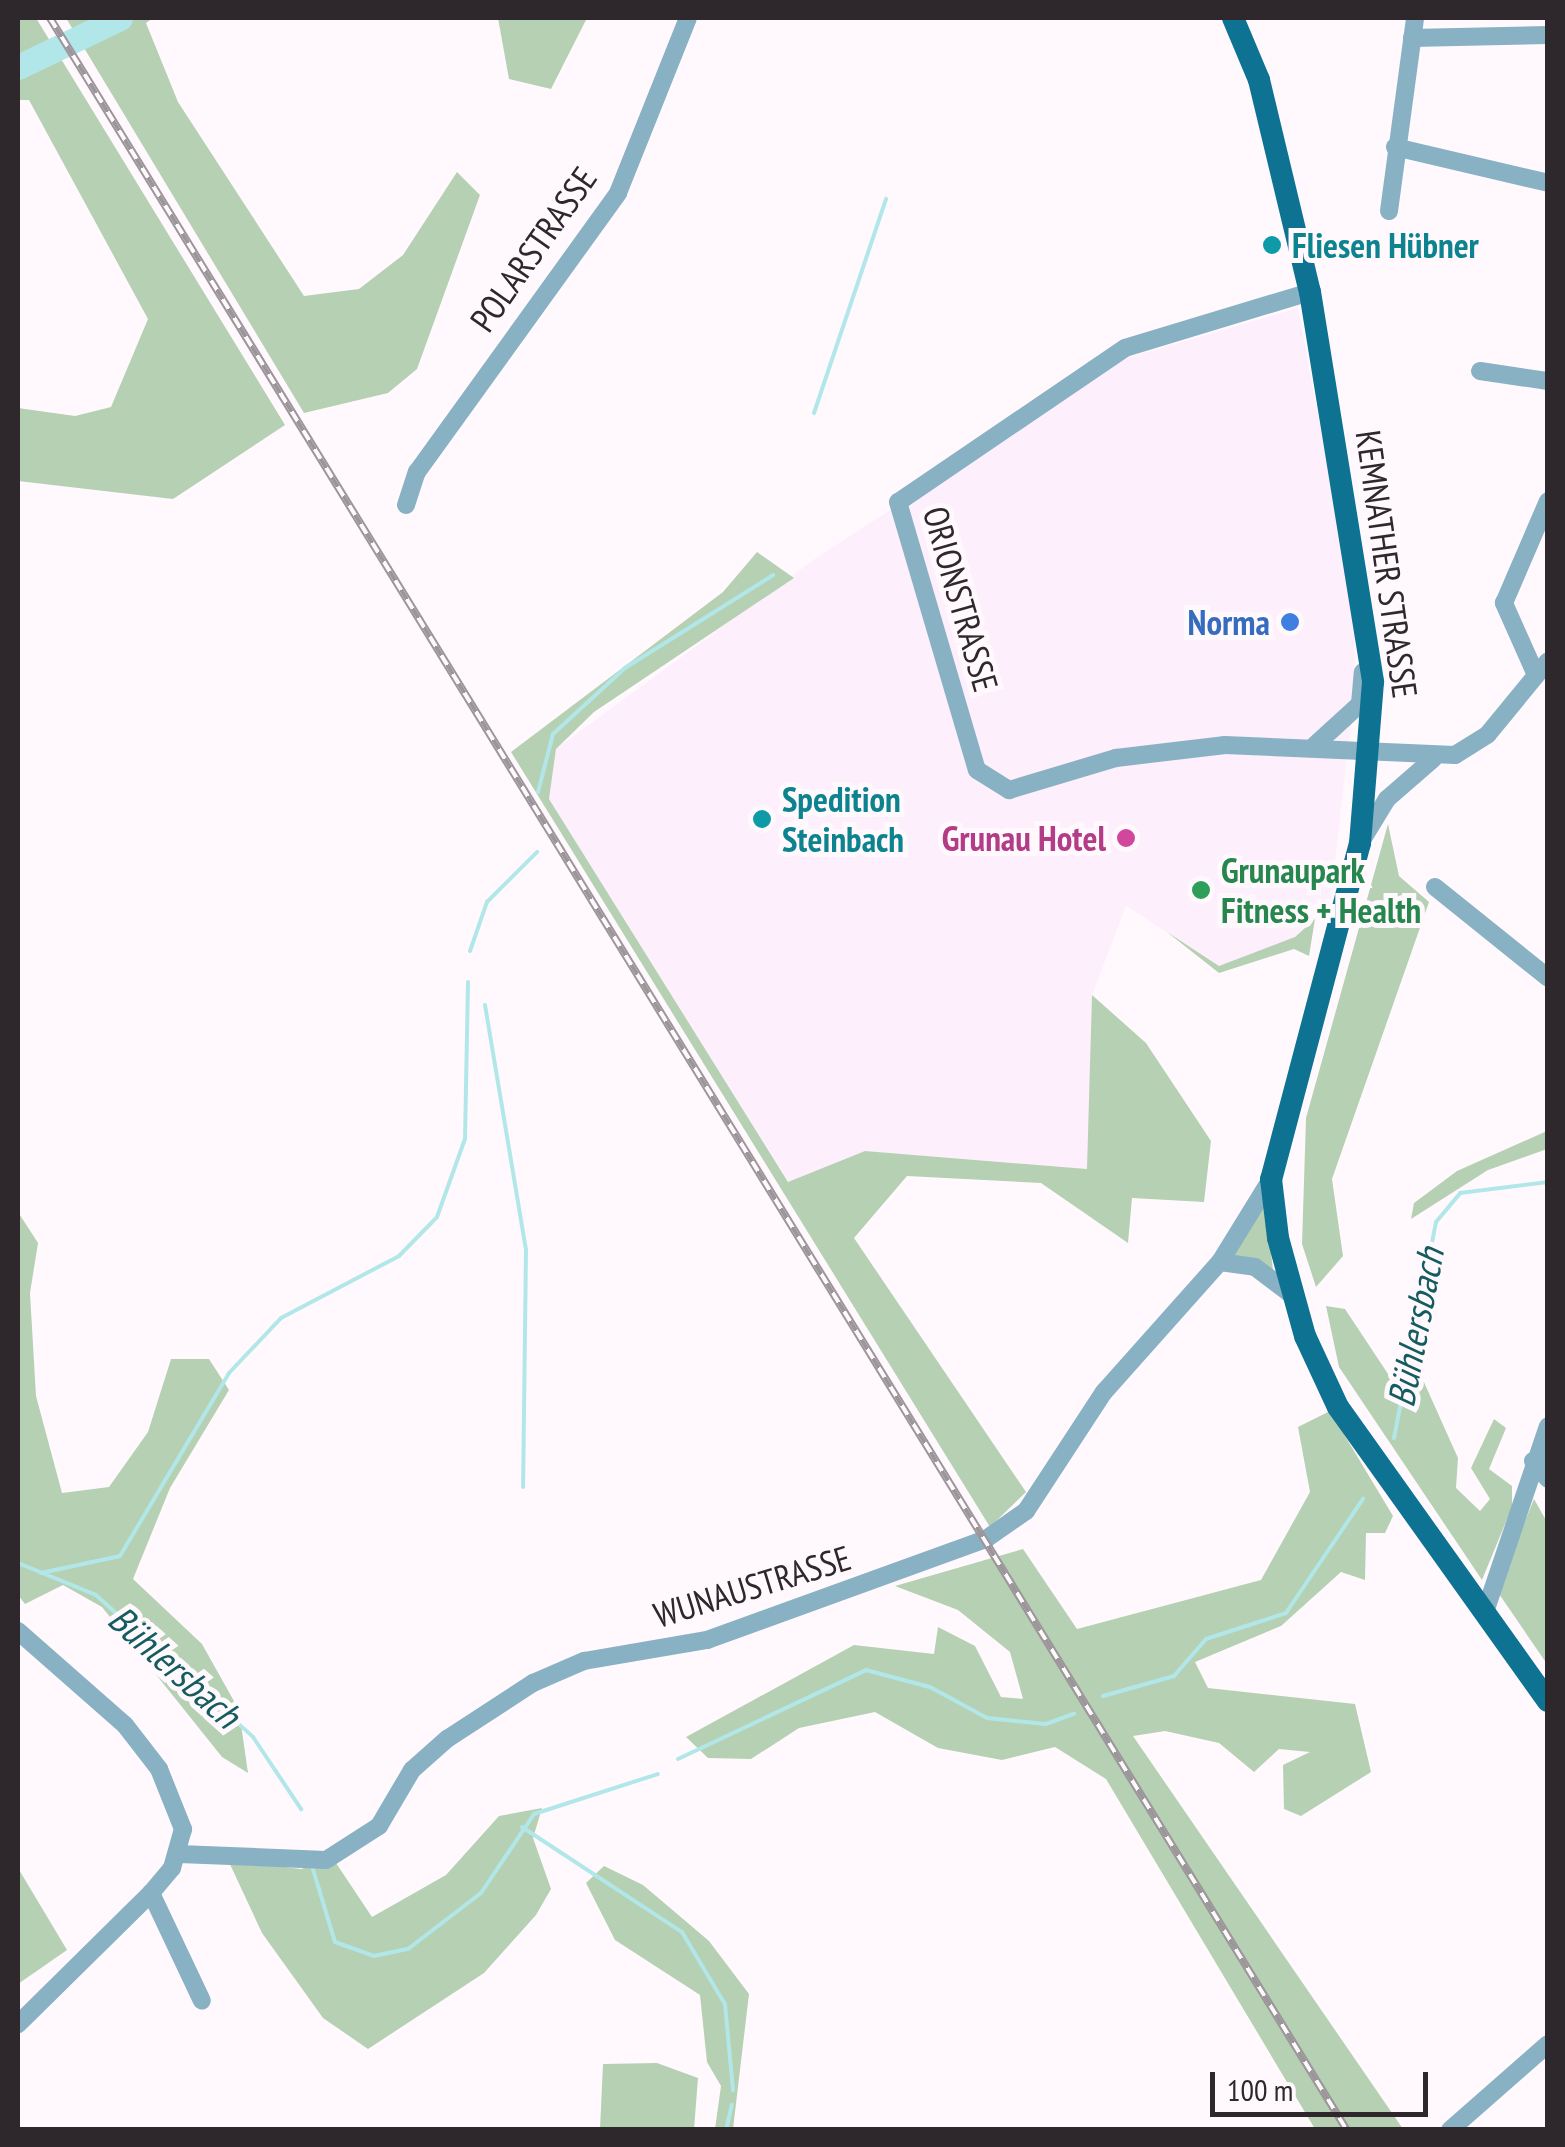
<!DOCTYPE html>
<meta charset="utf-8">
<style>
body{margin:0}
#map{position:relative;width:1565px;height:2147px;overflow:hidden;background:#fff9fe;font-family:"PT Sans Narrow",sans-serif}
div>[style]{position:absolute}
.built>*{inset:0;background:#fdeffb}
.green>*{inset:0;background:#b6d0b3}
.stream>*{height:4px;margin:-2px;padding:0 2px;transform-origin:2px;border-radius:2px;background:#b2e7e9}
.river>*{height:25px;margin:-12.5px;padding:0 12.5px;transform-origin:12.5px;border-radius:12.5px;background:#b2e7e9}
.minor>*{height:18px;margin:-9px;padding:0 9px;transform-origin:9px;border-radius:9px;background:#89b1c4}
.major>*{height:22px;margin:-11px;padding:0 11px;transform-origin:11px;border-radius:11px;background:#0e7293}
.rail>*{height:8px;margin-top:-4px;transform-origin:0;background:repeating-linear-gradient(90deg,#fff9fe 0 11px,#9c969b 0 22px);box-sizing:border-box;border-block:2px solid #9c969b}
.dots>*{width:28px;height:28px;translate:-50% -50%;box-sizing:border-box;border:5px solid #fff9fe;border-radius:50%}
span{translate:-50% -50%;white-space:nowrap;text-align:center;line-height:1.15;-webkit-text-stroke:10px #fff9fe;paint-order:stroke}
.culture-label{font-size:35px;color:#0d838f;font-weight:700}
.left{translate:0 -50%;text-align:left}
.street-label{font-size:35px;color:#2e282d}
.shop-label{font-size:35px;color:#366cbe;font-weight:700}
.right{translate:-100% -50%;text-align:right}
.hotel-label{font-size:35px;color:#b23c85;font-weight:700}
.leisure-label{font-size:35px;color:#27864d;font-weight:700}
.water-label{font-size:38px;color:#145c5f;font-style:italic}
.frame{position:absolute;inset:0;border:20px solid #2e282d;pointer-events:none}
.scale{position:absolute;left:1210px;top:2072px;width:218px;height:45px;box-sizing:border-box;border:5px solid #2e282d;border-top:0;padding-left:12px;font-size:30px;line-height:35px;white-space:nowrap;color:#2e282d;-webkit-text-stroke:8px #fff9fe;paint-order:stroke}
</style>
<div id="map">
<div class="built">
<i style="clip-path:polygon(1298px 308px,1354px 610px,1355px 688px,1330px 905px,1295px 937px,1219px 966px,1126px 906px,1092px 995px,1088px 1169px,865px 1151px,789px 1182px,561px 824px,549px 799px,556px 749px,819px 556px,1124px 359px)"></i>
</div>
<div class="green">
<i style="clip-path:polygon(18px 18px,36px 18px,285px 425px,173px 499px,18px 481px,18px 408px,75px 416px,111px 407px,148px 319px,29px 100px,18px 100px)"></i>
<i style="clip-path:polygon(66px 18px,153px 18px,146px 23px,178px 102px,304px 296px,359px 289px,403px 255px,457px 172px,480px 195px,417px 369px,388px 393px,304px 413px)"></i>
<i style="clip-path:polygon(498px 18px,587px 18px,551px 89px,509px 79px)"></i>
<i style="clip-path:polygon(757px 552px,794px 578px,594px 712px,556px 749px,549px 799px,788px 1182px,865px 1151px,1087px 1169px,1092px 995px,1146px 1043px,1211px 1141px,1204px 1202px,1132px 1198px,1128px 1243px,1041px 1183px,907px 1176px,854px 1238px,1026px 1492px,990px 1527px,511px 752px,723px 592px)"></i>
<i style="clip-path:polygon(1388px 824px,1399px 876px,1429px 902px,1332px 1179px,1343px 1256px,1316px 1287px,1302px 1244px,1306px 1118px)"></i>
<i style="clip-path:polygon(1315px 919px,1309px 956px,1294px 949px,1219px 973px,1167px 932px,1219px 966px,1295px 937px)"></i>
<i style="clip-path:polygon(1547px 1131px,1547px 1149px,1488px 1170px,1411px 1219px,1414px 1203px,1457px 1171px)"></i>
<i style="clip-path:polygon(1263px 1207px,1266px 1210px,1274px 1279px,1228px 1260px)"></i>
<i style="clip-path:polygon(18px 1212px,38px 1243px,30px 1293px,36px 1396px,62px 1493px,109px 1487px,148px 1432px,171px 1359px,209px 1359px,229px 1390px,170px 1488px,133px 1579px,202px 1644px,239px 1710px,248px 1773px,222px 1757px,102px 1607px,63px 1585px,25px 1604px,18px 1595px)"></i>
<i style="clip-path:polygon(1326px 1306px,1345px 1309px,1392px 1380px,1423px 1380px,1458px 1458px,1456px 1488px,1480px 1511px,1490px 1499px,1471px 1468px,1494px 1419px,1506px 1428px,1489px 1469px,1512px 1486px,1512px 1507px,1482px 1580px,1339px 1367px)"></i>
<i style="clip-path:polygon(1330px 1411px,1393px 1516px,1385px 1533px,1366px 1533px,1365px 1580px,1341px 1572px,1281px 1626px,1195px 1662px,1208px 1688px,1355px 1704px,1371px 1772px,1301px 1816px,1284px 1809px,1283px 1765px,1310px 1752px,1279px 1749px,1254px 1772px,1219px 1743px,1165px 1731px,1133px 1736px,1403px 2129px,1315px 2129px,1106px 1779px,1055px 1747px,1002px 1760px,938px 1748px,875px 1712px,799px 1728px,751px 1759px,708px 1758px,686px 1737px,854px 1645px,934px 1654px,938px 1627px,975px 1646px,1001px 1697px,1023px 1699px,1010px 1652px,958px 1610px,895px 1586px,1023px 1549px,1077px 1629px,1261px 1580px,1310px 1492px,1298px 1427px)"></i>
<i style="clip-path:polygon(1534px 1499px,1547px 1522px,1547px 1664px,1497px 1591px)"></i>
<i style="clip-path:polygon(542px 1808px,533px 1838px,551px 1889px,536px 1915px,484px 1973px,368px 2049px,323px 2018px,262px 1933px,228px 1860px,301px 1869px,334px 1860px,372px 1917px,446px 1875px,499px 1816px)"></i>
<i style="clip-path:polygon(604px 1866px,643px 1885px,709px 1941px,749px 1994px,733px 2129px,715px 2129px,721px 2086px,707px 2062px,700px 1995px,615px 1940px,586px 1883px)"></i>
<i style="clip-path:polygon(18px 1868px,67px 1950px,18px 1984px)"></i>
<i style="clip-path:polygon(657px 2063px,698px 2078px,694px 2129px,600px 2129px,603px 2064px)"></i>
</div>
<div class="stream">
<i style="left:814px;top:413px;width:226px;rotate:-71.4deg"></i>
<i style="left:538px;top:792px;width:60px;rotate:-75.5deg"></i>
<i style="left:553px;top:734px;width:98px;rotate:-42.5deg"></i>
<i style="left:625px;top:668px;width:175px;rotate:-32.1deg"></i>
<i style="left:470px;top:951px;width:52px;rotate:-70.9deg"></i>
<i style="left:487px;top:902px;width:71px;rotate:-45deg"></i>
<i style="left:485px;top:1005px;width:247px;rotate:80.5deg"></i>
<i style="left:526px;top:1249px;width:238px;rotate:90.7deg"></i>
<i style="left:1394px;top:1438px;width:220px;rotate:-79deg"></i>
<i style="left:1436px;top:1222px;width:38px;rotate:-50deg"></i>
<i style="left:1460px;top:1193px;width:89px;rotate:-7.1deg"></i>
<i style="left:18px;top:1563px;width:84px;rotate:22.3deg"></i>
<i style="left:96px;top:1595px;width:212px;rotate:42.1deg"></i>
<i style="left:253px;top:1737px;width:87px;rotate:56.3deg"></i>
<i style="left:41px;top:1573px;width:81px;rotate:-12.1deg"></i>
<i style="left:120px;top:1556px;width:213px;rotate:-59.2deg"></i>
<i style="left:229px;top:1373px;width:76px;rotate:-46.6deg"></i>
<i style="left:281px;top:1318px;width:133px;rotate:-27.7deg"></i>
<i style="left:399px;top:1256px;width:54px;rotate:-45.7deg"></i>
<i style="left:437px;top:1217px;width:83px;rotate:-70.3deg"></i>
<i style="left:465px;top:1139px;width:157px;rotate:-88.9deg"></i>
<i style="left:1103px;top:1696px;width:74px;rotate:-15.7deg"></i>
<i style="left:1174px;top:1676px;width:49px;rotate:-49.1deg"></i>
<i style="left:1206px;top:1639px;width:84px;rotate:-18deg"></i>
<i style="left:1286px;top:1613px;width:138px;rotate:-56deg"></i>
<i style="left:678px;top:1759px;width:208px;rotate:-25.3deg"></i>
<i style="left:866px;top:1670px;width:66px;rotate:14.9deg"></i>
<i style="left:930px;top:1687px;width:65px;rotate:28.5deg"></i>
<i style="left:987px;top:1718px;width:59px;rotate:5.8deg"></i>
<i style="left:1046px;top:1724px;width:30px;rotate:-20deg"></i>
<i style="left:522px;top:1827px;width:191px;rotate:33.3deg"></i>
<i style="left:682px;top:1932px;width:84px;rotate:59.2deg"></i>
<i style="left:725px;top:2004px;width:87px;rotate:84.7deg"></i>
<i style="left:312px;top:1866px;width:79px;rotate:73.2deg"></i>
<i style="left:335px;top:1942px;width:41px;rotate:19.7deg"></i>
<i style="left:374px;top:1956px;width:35px;rotate:-12deg"></i>
<i style="left:408px;top:1949px;width:92px;rotate:-37.5deg"></i>
<i style="left:481px;top:1893px;width:95px;rotate:-56.1deg"></i>
<i style="left:534px;top:1814px;width:130px;rotate:-17.9deg"></i>
<i style="left:726px;top:2130px;width:26px;rotate:-77deg"></i>
</div>
<div class="river">
<i style="left:18px;top:67px;width:113px;rotate:-25.7deg"></i>
</div>
<div class="minor">
<i style="left:1412px;top:38px;width:136px;rotate:-1.3deg"></i>
<i style="left:1395px;top:147px;width:157px;rotate:13.2deg"></i>
<i style="left:1389px;top:211px;width:195px;rotate:-82.3deg"></i>
<i style="left:1310px;top:292px;width:193px;rotate:163.2deg"></i>
<i style="left:1125px;top:348px;width:274px;rotate:145.8deg"></i>
<i style="left:898px;top:502px;width:279px;rotate:73.6deg"></i>
<i style="left:977px;top:770px;width:38px;rotate:32deg"></i>
<i style="left:1009px;top:790px;width:112px;rotate:-16.7deg"></i>
<i style="left:1116px;top:758px;width:110px;rotate:-6.8deg"></i>
<i style="left:1225px;top:745px;width:230px;rotate:2.5deg"></i>
<i style="left:1455px;top:755px;width:39px;rotate:-32deg"></i>
<i style="left:1488px;top:734px;width:94px;rotate:-50.6deg"></i>
<i style="left:1480px;top:371px;width:69px;rotate:8.4deg"></i>
<i style="left:406px;top:505px;width:35px;rotate:-72deg"></i>
<i style="left:417px;top:472px;width:344px;rotate:-54.2deg"></i>
<i style="left:618px;top:193px;width:188px;rotate:-68.2deg"></i>
<i style="left:1536px;top:675px;width:79px;rotate:-114deg"></i>
<i style="left:1504px;top:603px;width:111px;rotate:-66.7deg"></i>
<i style="left:1314px;top:746px;width:62px;rotate:-42.4deg"></i>
<i style="left:1360px;top:704px;width:32px;rotate:-85deg"></i>
<i style="left:1362px;top:840px;width:48px;rotate:-58.6deg"></i>
<i style="left:1387px;top:799px;width:61px;rotate:-41deg"></i>
<i style="left:1435px;top:887px;width:145px;rotate:38.8deg"></i>
<i style="left:1220px;top:1262px;width:35px;rotate:8deg"></i>
<i style="left:1255px;top:1267px;width:46px;rotate:37.1deg"></i>
<i style="left:1533px;top:1461px;width:23px;rotate:50deg"></i>
<i style="left:1485px;top:1612px;width:196px;rotate:-71.3deg"></i>
<i style="left:18px;top:1631px;width:142px;rotate:41.3deg"></i>
<i style="left:125px;top:1725px;width:56px;rotate:52.3deg"></i>
<i style="left:159px;top:1769px;width:65px;rotate:68.2deg"></i>
<i style="left:183px;top:1829px;width:41px;rotate:105.8deg"></i>
<i style="left:172px;top:1868px;width:33px;rotate:130deg"></i>
<i style="left:151px;top:1893px;width:187px;rotate:135.4deg"></i>
<i style="left:179px;top:1854px;width:147px;rotate:2.3deg"></i>
<i style="left:326px;top:1860px;width:63px;rotate:-32.7deg"></i>
<i style="left:379px;top:1826px;width:65px;rotate:-59.5deg"></i>
<i style="left:412px;top:1770px;width:47px;rotate:-41.5deg"></i>
<i style="left:447px;top:1739px;width:103px;rotate:-33.1deg"></i>
<i style="left:533px;top:1683px;width:56px;rotate:-23.3deg"></i>
<i style="left:584px;top:1661px;width:125px;rotate:-9.7deg"></i>
<i style="left:707px;top:1640px;width:297px;rotate:-19.9deg"></i>
<i style="left:986px;top:1539px;width:49px;rotate:-35deg"></i>
<i style="left:1026px;top:1511px;width:142px;rotate:-56.8deg"></i>
<i style="left:1104px;top:1392px;width:174px;rotate:-48.3deg"></i>
<i style="left:1220px;top:1262px;width:97px;rotate:-58.4deg"></i>
<i style="left:151px;top:1893px;width:119px;rotate:64.7deg"></i>
<i style="left:1450px;top:2130px;width:130px;rotate:-41.3deg"></i>
</div>
<div class="major">
<i style="left:1233px;top:18px;width:67px;rotate:67.2deg"></i>
<i style="left:1259px;top:80px;width:218px;rotate:76.5deg"></i>
<i style="left:1310px;top:292px;width:395px;rotate:80.8deg"></i>
<i style="left:1373px;top:682px;width:162px;rotate:94.6deg"></i>
<i style="left:1360px;top:843px;width:348px;rotate:104.8deg"></i>
<i style="left:1271px;top:1179px;width:59px;rotate:83.2deg"></i>
<i style="left:1278px;top:1238px;width:102px;rotate:74.6deg"></i>
<i style="left:1305px;top:1336px;width:78px;rotate:65.1deg"></i>
<i style="left:1338px;top:1407px;width:361px;rotate:54.5deg"></i>
</div>
<div class="rail">
<i style="left:50px;top:18px;width:2478px;rotate:58.45deg"></i>
</div>
<div class="dots">
<i style="left:1272px;top:245px;background:#0f9aa8"></i>
<i style="left:1290px;top:622px;background:#3f7fe0"></i>
<i style="left:762px;top:819px;background:#0f9aa8"></i>
<i style="left:1126px;top:838px;background:#d1479c"></i>
<i style="left:1201px;top:890px;background:#2e9e5b"></i>
</div>
<div class="culture-label">
<span class="left" style="left:1292px;top:245px">Fliesen Hübner</span>
<span class="left" style="left:782px;top:819px">Spedition<br>Steinbach</span>
</div>
<div class="street-label">
<span style="left:533px;top:249px;rotate:-55deg">POLARSTRASSE</span>
<span style="left:1387px;top:564px;rotate:82deg">KEMNATHER STRASSE</span>
<span style="left:961px;top:599px;rotate:74deg">ORIONSTRASSE</span>
<span style="left:752px;top:1586px;rotate:-17deg">WUNAUSTRASSE</span>
</div>
<div class="shop-label">
<span class="right" style="left:1270px;top:622px">Norma</span>
</div>
<div class="hotel-label">
<span class="right" style="left:1106px;top:838px">Grunau Hotel</span>
</div>
<div class="leisure-label">
<span class="left" style="left:1221px;top:890px">Grunaupark<br>Fitness + Health</span>
</div>
<div class="water-label">
<span style="left:1415px;top:1327px;rotate:-79deg">Bühlersbach</span>
<span style="left:175px;top:1666px;rotate:42deg">Bühlersbach</span>
</div>
<div class="frame"></div>
<div class="scale">100 m</div>
</div>
